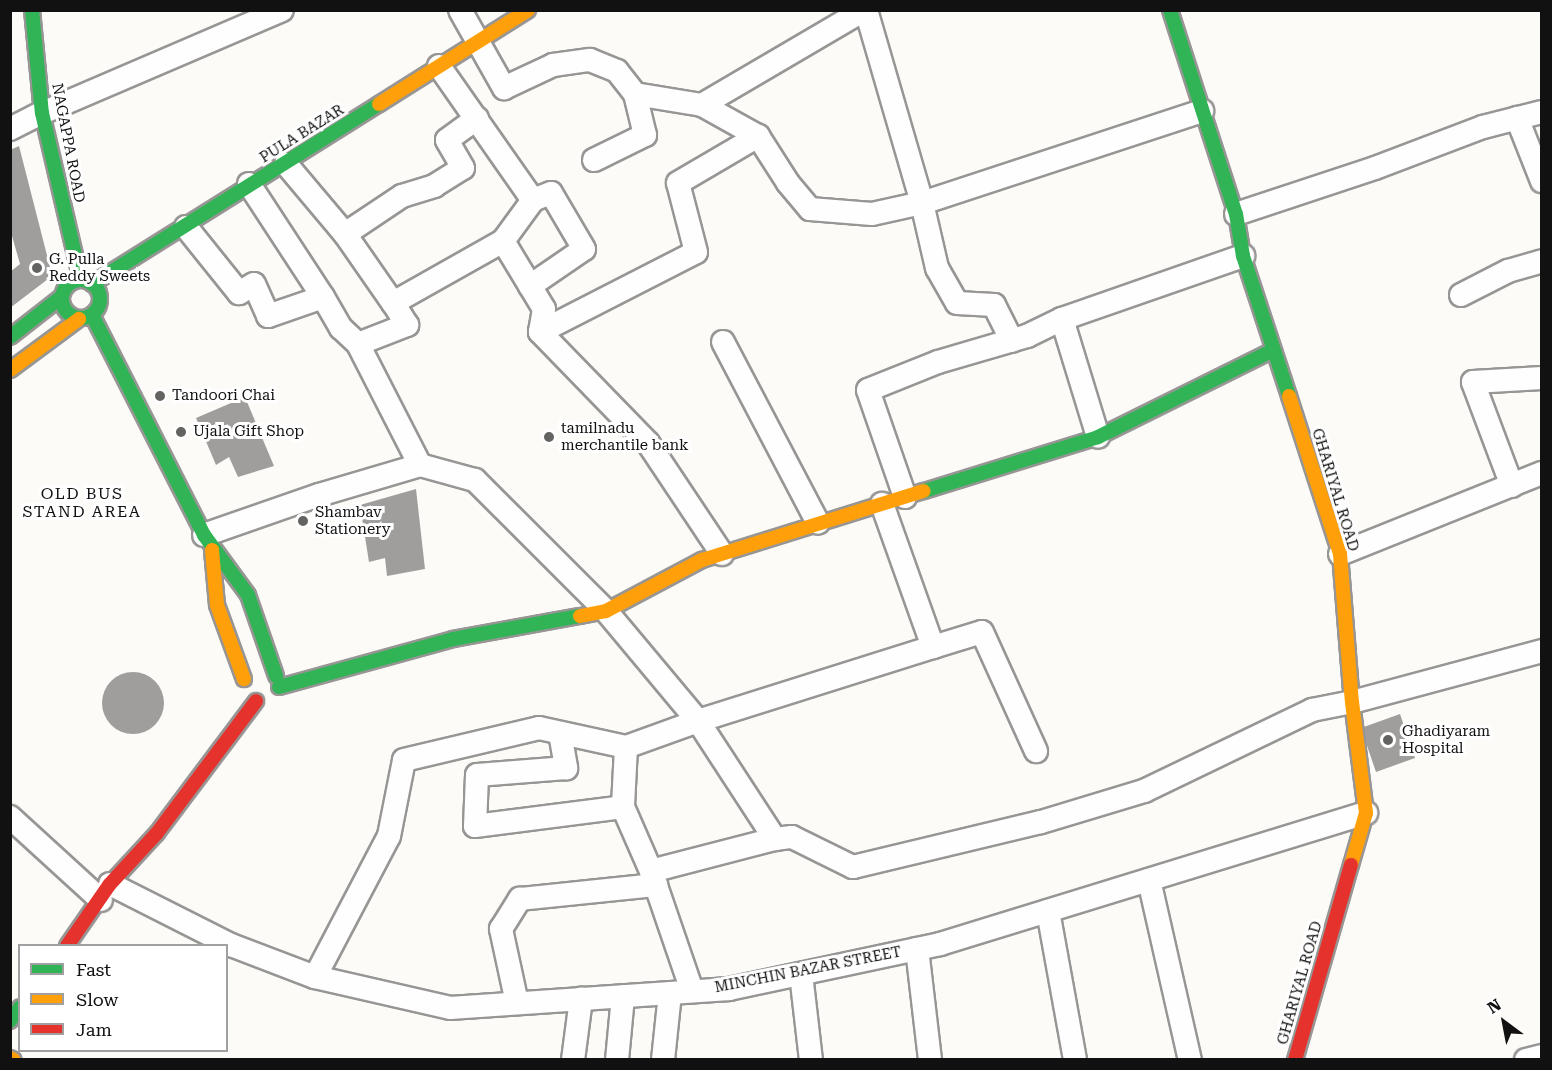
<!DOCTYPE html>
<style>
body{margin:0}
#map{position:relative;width:1552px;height:1070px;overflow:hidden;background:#fcfbf8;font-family:"Roboto Serif",serif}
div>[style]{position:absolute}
.building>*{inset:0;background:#a09e9c}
.round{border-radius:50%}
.roads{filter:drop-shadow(2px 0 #979695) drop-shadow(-2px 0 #979695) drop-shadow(0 2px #979695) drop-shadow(0 -2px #979695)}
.street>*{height:22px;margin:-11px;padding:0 11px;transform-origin:11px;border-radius:11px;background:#fffefe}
.fast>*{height:14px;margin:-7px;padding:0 7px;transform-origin:7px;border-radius:7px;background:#30b455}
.fast>.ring{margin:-7px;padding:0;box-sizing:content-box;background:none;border:14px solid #30b455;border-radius:50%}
.slow>*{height:14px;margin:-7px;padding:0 7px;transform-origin:7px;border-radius:7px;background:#ff9f0a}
.jam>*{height:14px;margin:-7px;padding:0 7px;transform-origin:7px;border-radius:7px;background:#e5322d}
.dots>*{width:16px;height:16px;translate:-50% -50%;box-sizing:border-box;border:3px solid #fff;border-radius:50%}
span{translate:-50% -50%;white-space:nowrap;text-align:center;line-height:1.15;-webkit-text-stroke:6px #fff;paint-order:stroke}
.street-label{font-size:15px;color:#111}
.poi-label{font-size:15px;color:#111}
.left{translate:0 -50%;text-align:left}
.neighbourhood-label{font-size:16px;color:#111;letter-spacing:1.5px}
.frame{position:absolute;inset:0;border:12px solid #111;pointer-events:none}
.legend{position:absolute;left:18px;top:944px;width:210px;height:108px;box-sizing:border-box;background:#fff;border:2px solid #a0a0a0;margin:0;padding:8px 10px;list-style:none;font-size:18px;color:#111}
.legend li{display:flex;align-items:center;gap:12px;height:30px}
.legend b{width:30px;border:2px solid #a0a0a0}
.north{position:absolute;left:1474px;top:992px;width:60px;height:60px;-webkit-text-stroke:4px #fff;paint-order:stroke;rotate:328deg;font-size:16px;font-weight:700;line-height:24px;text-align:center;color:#111}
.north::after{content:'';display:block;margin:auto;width:21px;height:27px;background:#111;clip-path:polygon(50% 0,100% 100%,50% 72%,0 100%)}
</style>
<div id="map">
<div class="building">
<i style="clip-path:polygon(19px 146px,50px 267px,48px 279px,10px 308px,10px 272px,20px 264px,10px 229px,10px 150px)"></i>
<i style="clip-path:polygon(245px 397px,274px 466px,238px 477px,229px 457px,216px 465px,196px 418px)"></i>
<i style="clip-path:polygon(416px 489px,425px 569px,387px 576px,385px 558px,369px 562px,360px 505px)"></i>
<i class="round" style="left:102px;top:672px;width:62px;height:62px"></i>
<i style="clip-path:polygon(1400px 714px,1415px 758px,1376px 772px,1361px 728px)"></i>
</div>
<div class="roads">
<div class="street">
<i style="left:460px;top:10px;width:90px;rotate:60.6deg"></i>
<i style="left:504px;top:88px;width:54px;rotate:-25.1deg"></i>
<i style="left:553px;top:65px;width:37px;rotate:-8deg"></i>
<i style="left:590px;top:60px;width:29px;rotate:22deg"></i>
<i style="left:617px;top:71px;width:29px;rotate:52deg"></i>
<i style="left:635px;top:94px;width:68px;rotate:9.3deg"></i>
<i style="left:702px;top:105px;width:64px;rotate:29deg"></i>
<i style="left:758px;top:136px;width:56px;rotate:57.4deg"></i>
<i style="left:788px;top:183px;width:34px;rotate:50deg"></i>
<i style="left:810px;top:209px;width:62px;rotate:4.6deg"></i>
<i style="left:872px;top:214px;width:51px;rotate:-12.4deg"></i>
<i style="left:922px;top:203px;width:67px;rotate:77deg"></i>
<i style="left:937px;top:268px;width:40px;rotate:60.3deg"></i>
<i style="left:957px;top:303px;width:37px;rotate:3deg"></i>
<i style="left:994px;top:305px;width:40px;rotate:63.4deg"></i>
<i style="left:866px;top:10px;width:201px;rotate:73.8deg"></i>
<i style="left:922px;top:203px;width:295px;rotate:-18.2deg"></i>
<i style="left:439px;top:66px;width:164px;rotate:55deg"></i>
<i style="left:533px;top:200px;width:51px;rotate:126.2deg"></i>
<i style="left:503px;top:241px;width:79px;rotate:58.9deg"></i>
<i style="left:544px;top:309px;width:23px;rotate:100deg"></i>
<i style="left:702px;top:105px;width:188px;rotate:-30.4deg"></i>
<i style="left:1517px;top:118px;width:68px;rotate:68.4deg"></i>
<i style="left:10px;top:129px;width:36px;rotate:-27deg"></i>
<i style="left:42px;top:113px;width:261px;rotate:-23.2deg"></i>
<i style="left:594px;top:160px;width:57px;rotate:-26.1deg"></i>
<i style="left:645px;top:135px;width:42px;rotate:-103.7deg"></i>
<i style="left:286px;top:164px;width:92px;rotate:49.9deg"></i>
<i style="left:345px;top:234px;width:84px;rotate:55.2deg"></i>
<i style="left:393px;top:303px;width:126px;rotate:-29.4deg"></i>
<i style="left:249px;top:184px;width:135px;rotate:56.8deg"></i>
<i style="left:1236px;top:214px;width:146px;rotate:-18.3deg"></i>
<i style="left:1375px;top:168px;width:116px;rotate:-20.8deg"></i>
<i style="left:1483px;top:127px;width:61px;rotate:-14.3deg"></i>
<i style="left:186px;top:227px;width:85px;rotate:51.2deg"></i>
<i style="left:239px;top:293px;width:17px;rotate:-31deg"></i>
<i style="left:254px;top:284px;width:35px;rotate:66deg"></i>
<i style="left:268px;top:316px;width:58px;rotate:-19.1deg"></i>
<i style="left:323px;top:297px;width:36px;rotate:60deg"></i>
<i style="left:341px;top:328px;width:23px;rotate:43deg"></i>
<i style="left:358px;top:344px;width:53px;rotate:-21.2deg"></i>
<i style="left:407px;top:325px;width:26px;rotate:-122deg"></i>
<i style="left:345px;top:234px;width:69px;rotate:-33.7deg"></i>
<i style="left:402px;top:196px;width:34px;rotate:-17deg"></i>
<i style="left:434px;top:186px;width:34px;rotate:-32deg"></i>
<i style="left:463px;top:168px;width:32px;rotate:-120deg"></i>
<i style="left:447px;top:140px;width:37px;rotate:-36deg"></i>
<i style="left:530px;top:286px;width:65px;rotate:-34.4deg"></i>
<i style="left:584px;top:249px;width:65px;rotate:-120.5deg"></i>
<i style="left:551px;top:193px;width:19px;rotate:159deg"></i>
<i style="left:1461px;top:295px;width:53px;rotate:-27.1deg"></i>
<i style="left:1508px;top:271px;width:35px;rotate:-16deg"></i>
<i style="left:1062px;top:319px;width:123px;rotate:73deg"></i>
<i style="left:723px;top:342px;width:204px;rotate:62.3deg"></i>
<i style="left:358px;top:344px;width:136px;rotate:62.9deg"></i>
<i style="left:1512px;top:486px;width:111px;rotate:-110.6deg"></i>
<i style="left:1473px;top:382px;width:69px;rotate:-3.3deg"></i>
<i style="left:905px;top:497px;width:113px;rotate:-109.1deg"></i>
<i style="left:868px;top:390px;width:75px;rotate:-21.8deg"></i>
<i style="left:938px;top:362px;width:93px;rotate:-16.3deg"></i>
<i style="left:1027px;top:336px;width:39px;rotate:-26deg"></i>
<i style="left:1062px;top:319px;width:192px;rotate:-19.2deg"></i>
<i style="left:204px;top:535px;width:122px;rotate:-19.2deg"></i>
<i style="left:319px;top:495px;width:105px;rotate:-16.5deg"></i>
<i style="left:420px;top:465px;width:57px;rotate:15.3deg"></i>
<i style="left:475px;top:480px;width:185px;rotate:45deg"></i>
<i style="left:606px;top:611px;width:143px;rotate:50.1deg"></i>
<i style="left:698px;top:721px;width:141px;rotate:56.9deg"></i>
<i style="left:722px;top:554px;width:133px;rotate:-123.7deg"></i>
<i style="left:648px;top:443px;width:155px;rotate:-134.2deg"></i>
<i style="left:540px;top:332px;width:175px;rotate:-27.1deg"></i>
<i style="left:696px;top:252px;width:71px;rotate:-104.6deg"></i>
<i style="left:678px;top:183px;width:93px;rotate:-30.4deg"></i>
<i style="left:1340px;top:554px;width:218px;rotate:-21.9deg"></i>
<i style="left:933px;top:647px;width:51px;rotate:-17deg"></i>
<i style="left:982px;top:632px;width:131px;rotate:65.6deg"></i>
<i style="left:560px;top:733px;width:36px;rotate:80deg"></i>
<i style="left:566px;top:768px;width:89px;rotate:175.5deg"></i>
<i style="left:477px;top:775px;width:51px;rotate:92.2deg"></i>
<i style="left:475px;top:826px;width:149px;rotate:-7.3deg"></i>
<i style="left:626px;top:747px;width:77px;rotate:-19.9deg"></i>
<i style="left:698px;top:721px;width:246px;rotate:-17.5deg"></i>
<i style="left:933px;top:647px;width:152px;rotate:-109.6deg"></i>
<i style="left:10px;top:817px;width:123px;rotate:42.4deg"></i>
<i style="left:651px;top:871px;width:128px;rotate:-14.5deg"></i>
<i style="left:775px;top:839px;width:17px;rotate:-7deg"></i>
<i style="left:792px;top:837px;width:68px;rotate:26.2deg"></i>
<i style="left:853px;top:867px;width:193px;rotate:-13.5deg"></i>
<i style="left:1041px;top:822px;width:108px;rotate:-16.8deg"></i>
<i style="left:1144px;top:791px;width:187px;rotate:-25.7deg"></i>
<i style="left:1312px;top:710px;width:41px;rotate:-11.3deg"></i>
<i style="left:1352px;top:702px;width:197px;rotate:-15deg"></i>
<i style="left:1149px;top:880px;width:185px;rotate:77.2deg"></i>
<i style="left:110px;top:884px;width:136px;rotate:26.8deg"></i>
<i style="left:231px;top:945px;width:90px;rotate:20.9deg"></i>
<i style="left:315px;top:977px;width:139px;rotate:12.9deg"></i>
<i style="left:450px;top:1008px;width:280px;rotate:-3.9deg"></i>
<i style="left:729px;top:989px;width:216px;rotate:-12deg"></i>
<i style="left:940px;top:944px;width:446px;rotate:-17.1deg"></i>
<i style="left:1048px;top:911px;width:151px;rotate:79.7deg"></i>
<i style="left:917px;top:949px;width:112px;rotate:83.3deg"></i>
<i style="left:801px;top:974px;width:87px;rotate:83.4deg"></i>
<i style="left:315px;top:977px;width:159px;rotate:-62.3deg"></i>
<i style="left:389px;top:836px;width:77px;rotate:-78.8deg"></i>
<i style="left:404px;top:760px;width:139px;rotate:-13.3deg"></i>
<i style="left:539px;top:728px;width:89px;rotate:12.3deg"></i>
<i style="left:626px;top:747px;width:60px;rotate:92.9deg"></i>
<i style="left:623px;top:807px;width:70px;rotate:66.4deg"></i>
<i style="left:651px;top:871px;width:127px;rotate:71.1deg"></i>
<i style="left:517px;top:1003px;width:76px;rotate:-102.2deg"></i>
<i style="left:501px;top:929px;width:36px;rotate:-58deg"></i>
<i style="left:520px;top:899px;width:137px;rotate:-5.9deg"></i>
<i style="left:573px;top:1060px;width:62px;rotate:-82.5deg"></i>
<i style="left:617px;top:1060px;width:64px;rotate:-84.6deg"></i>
<i style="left:663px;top:1060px;width:67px;rotate:-84deg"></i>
<i style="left:1526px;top:1060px;width:16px;rotate:-14deg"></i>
</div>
<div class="fast">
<i style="left:32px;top:10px;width:103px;rotate:84.5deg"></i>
<i style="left:42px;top:113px;width:171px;rotate:76.9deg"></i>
<i style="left:1170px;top:10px;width:214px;rotate:72.1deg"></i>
<i style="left:1236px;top:214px;width:43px;rotate:80.5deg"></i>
<i style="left:1243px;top:256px;width:147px;rotate:71.8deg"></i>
<i class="ring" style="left:62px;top:280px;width:24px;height:24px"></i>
<i style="left:92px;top:284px;width:339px;rotate:-32.1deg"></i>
<i style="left:92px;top:315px;width:247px;rotate:63deg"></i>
<i style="left:204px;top:535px;width:74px;rotate:53.7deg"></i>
<i style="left:248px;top:595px;width:86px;rotate:70.9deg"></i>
<i style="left:10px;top:337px;width:65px;rotate:-38.1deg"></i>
<i style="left:924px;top:491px;width:182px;rotate:-17.2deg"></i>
<i style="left:1098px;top:437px;width:195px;rotate:-26.4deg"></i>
<i style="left:279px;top:687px;width:180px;rotate:-15.4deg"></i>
<i style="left:453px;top:639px;width:129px;rotate:-10.3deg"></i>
<i style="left:10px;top:1021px;width:17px;rotate:-54deg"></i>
</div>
<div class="slow">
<i style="left:379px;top:104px;width:176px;rotate:-32.2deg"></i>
<i style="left:10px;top:370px;width:86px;rotate:-36.5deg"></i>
<i style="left:1289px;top:396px;width:166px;rotate:72.1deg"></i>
<i style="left:1340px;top:554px;width:148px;rotate:85.4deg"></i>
<i style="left:1352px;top:702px;width:112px;rotate:82.8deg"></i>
<i style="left:1366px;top:813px;width:54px;rotate:106.1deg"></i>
<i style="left:212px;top:550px;width:55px;rotate:84.8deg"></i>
<i style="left:217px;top:605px;width:79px;rotate:70deg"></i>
<i style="left:580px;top:616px;width:26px;rotate:-11deg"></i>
<i style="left:606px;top:611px;width:109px;rotate:-28deg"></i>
<i style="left:702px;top:560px;width:232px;rotate:-17.3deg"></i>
<i style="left:10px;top:1058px;width:4px;rotate:27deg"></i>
</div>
<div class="jam">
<i style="left:67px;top:946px;width:75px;rotate:-55.3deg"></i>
<i style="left:110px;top:884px;width:69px;rotate:-47.3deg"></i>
<i style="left:157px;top:833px;width:165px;rotate:-53.1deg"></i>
<i style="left:1295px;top:1060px;width:203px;rotate:-74deg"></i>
</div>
</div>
<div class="dots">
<i style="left:37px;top:268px;background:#636362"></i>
<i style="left:160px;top:396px;background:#636362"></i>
<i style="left:181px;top:432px;background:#636362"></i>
<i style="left:549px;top:437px;background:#636362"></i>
<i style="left:303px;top:521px;background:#636362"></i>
<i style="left:1388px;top:740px;background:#636362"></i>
</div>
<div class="street-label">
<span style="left:302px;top:134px;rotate:-32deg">PULA BAZAR</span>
<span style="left:68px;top:143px;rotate:79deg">NAGAPPA ROAD</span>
<span style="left:1335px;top:490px;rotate:73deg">GHARIYAL ROAD</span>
<span style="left:808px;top:970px;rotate:-11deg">MINCHIN BAZAR STREET</span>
<span style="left:1300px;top:983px;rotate:-74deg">GHARIYAL ROAD</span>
</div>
<div class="poi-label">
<span class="left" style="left:49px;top:268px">G. Pulla<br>Reddy Sweets</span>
<span class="left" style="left:172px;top:396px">Tandoori Chai</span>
<span class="left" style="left:561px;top:437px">tamilnadu<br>merchantile bank</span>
<span class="left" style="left:193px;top:432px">Ujala Gift Shop</span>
<span class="left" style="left:315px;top:521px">Shambav<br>Stationery</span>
<span class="left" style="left:1402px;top:740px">Ghadiyaram<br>Hospital</span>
</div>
<div class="neighbourhood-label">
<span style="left:82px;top:503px">OLD BUS<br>STAND AREA</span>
</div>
<div class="frame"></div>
<ul class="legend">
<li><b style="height:8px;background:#30b455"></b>Fast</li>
<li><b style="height:8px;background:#ff9f0a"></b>Slow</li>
<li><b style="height:8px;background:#e5322d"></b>Jam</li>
</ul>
<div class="north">N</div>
</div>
